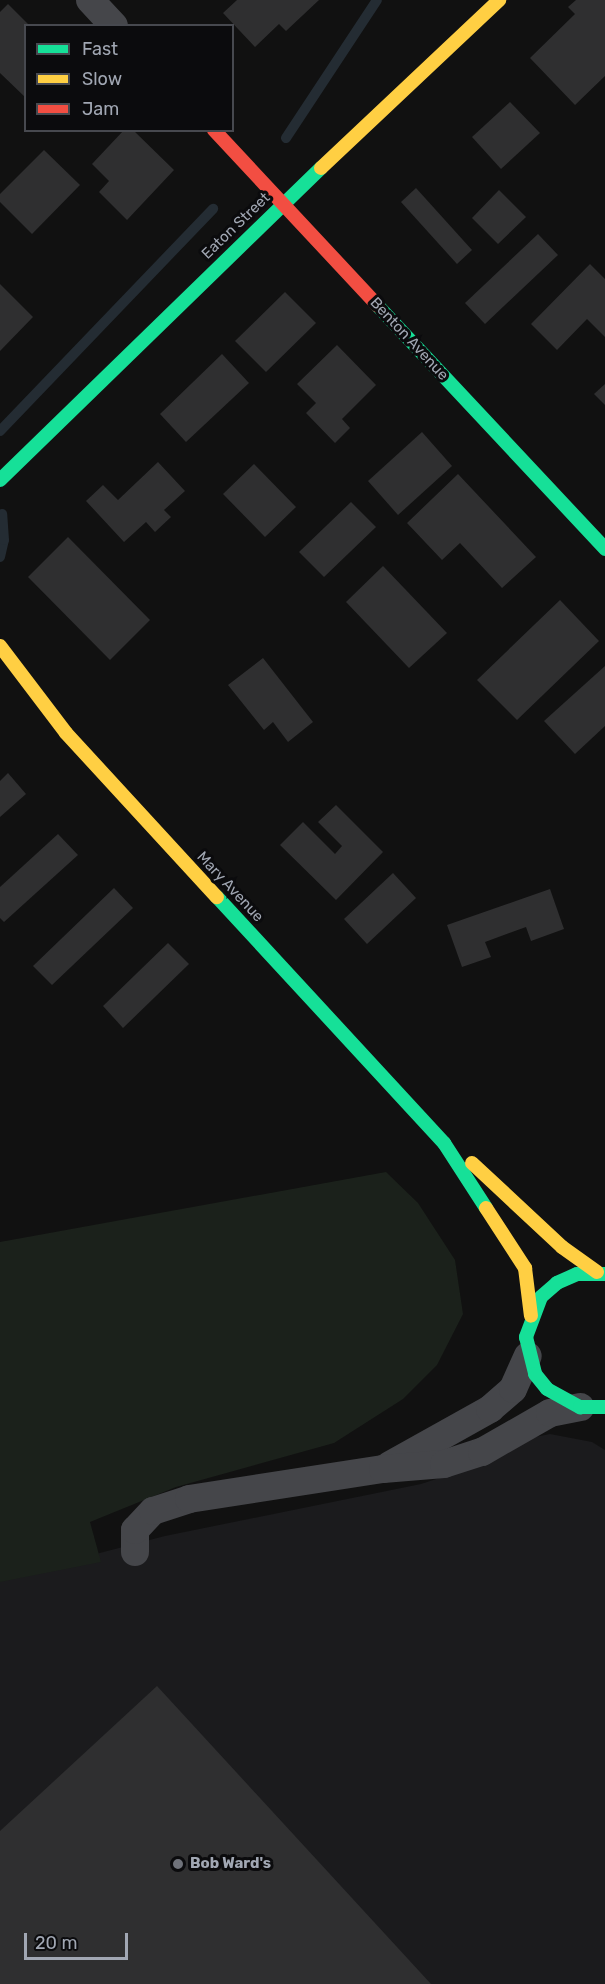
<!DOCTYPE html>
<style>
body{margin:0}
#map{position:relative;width:605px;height:1984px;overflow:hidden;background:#111;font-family:Rubik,sans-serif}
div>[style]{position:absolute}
.built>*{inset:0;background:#1b1b1d}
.green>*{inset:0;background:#1b211b}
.stream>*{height:10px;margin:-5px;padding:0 5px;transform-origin:5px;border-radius:5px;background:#242c33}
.building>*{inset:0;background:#2f2f30}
.street>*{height:28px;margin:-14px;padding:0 14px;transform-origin:14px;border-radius:14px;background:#45464a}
.fast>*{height:14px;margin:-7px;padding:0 7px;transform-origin:7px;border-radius:7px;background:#16e098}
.slow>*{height:14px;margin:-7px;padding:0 7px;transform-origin:7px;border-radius:7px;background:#ffcf43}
.jam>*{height:14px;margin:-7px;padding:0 7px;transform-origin:7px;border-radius:7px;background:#f24e42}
.dots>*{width:16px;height:16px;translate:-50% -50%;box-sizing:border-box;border:3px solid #0b0b0d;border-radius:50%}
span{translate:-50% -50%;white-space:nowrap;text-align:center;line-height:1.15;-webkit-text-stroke:6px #0b0b0d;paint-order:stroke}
.street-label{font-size:15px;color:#a1a7b3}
.poi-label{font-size:15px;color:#a1a7b3;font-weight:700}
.left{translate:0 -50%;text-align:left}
.legend{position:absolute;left:24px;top:24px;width:210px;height:108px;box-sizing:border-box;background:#0b0b0d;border:2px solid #47494f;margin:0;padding:8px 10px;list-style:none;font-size:18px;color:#a1a7b3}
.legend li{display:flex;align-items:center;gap:12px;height:30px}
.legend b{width:30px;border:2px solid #47494f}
.scale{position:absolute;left:24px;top:1933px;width:104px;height:27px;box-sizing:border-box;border:3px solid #a1a7b3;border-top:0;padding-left:8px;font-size:18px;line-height:21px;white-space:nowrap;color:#a1a7b3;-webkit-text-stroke:4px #0b0b0d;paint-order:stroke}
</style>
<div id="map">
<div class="built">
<i style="clip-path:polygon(550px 1434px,592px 1442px,605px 1450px,605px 1984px,0 1984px,0 1579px,165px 1536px,421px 1484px,497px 1459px,530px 1438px)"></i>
</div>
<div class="green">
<i style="clip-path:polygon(386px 1172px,418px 1203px,455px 1260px,463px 1314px,437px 1365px,403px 1399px,334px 1443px,176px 1487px,90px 1522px,101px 1562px,0 1582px,0 1242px)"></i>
</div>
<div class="stream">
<i style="left:286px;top:138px;width:165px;rotate:-56.6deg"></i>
<i style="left:0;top:431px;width:308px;rotate:-46.2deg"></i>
<i style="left:0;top:557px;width:17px;rotate:-77deg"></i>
<i style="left:4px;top:540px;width:26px;rotate:-94deg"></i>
</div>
<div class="building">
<i style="clip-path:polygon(237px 0,319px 0,286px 31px,279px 24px,255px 47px,223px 13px)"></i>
<i style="clip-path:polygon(576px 0,605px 0,605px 76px,575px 105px,530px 58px,575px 14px,568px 7px)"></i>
<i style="clip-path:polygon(8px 4px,30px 26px,26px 26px,26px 98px,0 73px,0 12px)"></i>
<i style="clip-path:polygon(510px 102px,540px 133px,501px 169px,472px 137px)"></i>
<i style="clip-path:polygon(124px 130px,133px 130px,174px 170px,127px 220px,99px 192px,109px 181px,92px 164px)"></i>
<i style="clip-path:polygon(44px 150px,80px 185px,32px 234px,0 202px,0 194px)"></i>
<i style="clip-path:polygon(416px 188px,472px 250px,457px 264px,401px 202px)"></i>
<i style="clip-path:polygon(499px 190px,526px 217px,498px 244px,472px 218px)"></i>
<i style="clip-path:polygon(538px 234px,558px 255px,485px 324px,465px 303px)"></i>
<i style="clip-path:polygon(590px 264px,605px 279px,605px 337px,587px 319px,557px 350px,531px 324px)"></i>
<i style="clip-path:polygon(0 284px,33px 317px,0 351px)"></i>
<i style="clip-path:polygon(285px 292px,316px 323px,266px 372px,235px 341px)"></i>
<i style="clip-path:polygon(337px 345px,376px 385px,342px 419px,350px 428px,335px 443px,306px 413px,316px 403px,297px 384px)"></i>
<i style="clip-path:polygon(222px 354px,249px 383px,186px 442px,160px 414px)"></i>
<i style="clip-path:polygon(605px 384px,605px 405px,594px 394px)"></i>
<i style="clip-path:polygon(422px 432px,452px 466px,398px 515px,368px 481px)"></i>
<i style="clip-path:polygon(158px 462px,185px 491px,164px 510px,171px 517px,155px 532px,146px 522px,124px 542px,86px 501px,103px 485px,118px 500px)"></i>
<i style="clip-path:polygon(254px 464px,296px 507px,265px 537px,223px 494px)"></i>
<i style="clip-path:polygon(458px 474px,536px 557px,502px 588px,460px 543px,442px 560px,407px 523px)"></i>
<i style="clip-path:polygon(351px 502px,376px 527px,324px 577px,299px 552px)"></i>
<i style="clip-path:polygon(68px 537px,150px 620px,110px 660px,28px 577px)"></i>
<i style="clip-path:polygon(383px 566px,447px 633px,409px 668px,346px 602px)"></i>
<i style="clip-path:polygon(560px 600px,599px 641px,517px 720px,477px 680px)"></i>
<i style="clip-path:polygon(263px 658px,313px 722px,288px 742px,273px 722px,264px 730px,228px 685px)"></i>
<i style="clip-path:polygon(605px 666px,605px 726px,575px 754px,544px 721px)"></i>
<i style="clip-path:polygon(8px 773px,26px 794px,0 817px,0 781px)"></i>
<i style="clip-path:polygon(336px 805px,383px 852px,336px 900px,280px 845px,303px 822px,335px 854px,342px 846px,318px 822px)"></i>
<i style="clip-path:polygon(58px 834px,78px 855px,4px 922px,0 918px,0 887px)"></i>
<i style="clip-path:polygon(393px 873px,416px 898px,367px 944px,344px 919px)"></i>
<i style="clip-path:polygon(114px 888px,133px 908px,52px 985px,33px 966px)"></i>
<i style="clip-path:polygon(550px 889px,564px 929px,531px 941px,526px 927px,485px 942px,491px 957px,462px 967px,447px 925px)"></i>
<i style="clip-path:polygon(168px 943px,189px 964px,123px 1028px,103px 1006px)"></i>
<i style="clip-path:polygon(157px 1686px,431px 1984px,0 1984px,0 1831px)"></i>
</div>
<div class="street">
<i style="left:90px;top:0;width:35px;rotate:47deg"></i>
<i style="left:390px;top:1465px;width:115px;rotate:-29.2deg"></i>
<i style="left:490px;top:1409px;width:30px;rotate:-41deg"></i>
<i style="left:513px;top:1389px;width:36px;rotate:-66deg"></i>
<i style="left:135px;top:1552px;width:22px;rotate:-90deg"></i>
<i style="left:135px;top:1530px;width:26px;rotate:-47deg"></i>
<i style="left:153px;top:1511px;width:38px;rotate:-18deg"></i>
<i style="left:189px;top:1499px;width:196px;rotate:-8.8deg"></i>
<i style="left:383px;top:1469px;width:61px;rotate:-4.7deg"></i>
<i style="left:444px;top:1464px;width:40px;rotate:-18deg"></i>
<i style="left:482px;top:1452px;width:78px;rotate:-29.8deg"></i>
<i style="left:550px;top:1413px;width:31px;rotate:-11deg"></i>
</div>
<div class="fast">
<i style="left:378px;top:306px;width:333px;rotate:46.9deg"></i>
<i style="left:0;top:480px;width:448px;rotate:-44.2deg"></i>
<i style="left:217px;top:897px;width:335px;rotate:47.3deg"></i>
<i style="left:444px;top:1143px;width:77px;rotate:57.1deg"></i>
<i style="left:605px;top:1274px;width:28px;rotate:180deg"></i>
<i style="left:577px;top:1274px;width:22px;rotate:156deg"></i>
<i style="left:557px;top:1283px;width:21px;rotate:139deg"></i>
<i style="left:541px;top:1297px;width:43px;rotate:110.6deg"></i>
<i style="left:526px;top:1337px;width:38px;rotate:76deg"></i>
<i style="left:535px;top:1374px;width:19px;rotate:51deg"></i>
<i style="left:547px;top:1389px;width:38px;rotate:29deg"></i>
<i style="left:580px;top:1407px;width:25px"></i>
</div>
<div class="slow">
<i style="left:321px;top:168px;width:245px;rotate:-43.3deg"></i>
<i style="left:0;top:646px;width:109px;rotate:52.8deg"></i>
<i style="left:66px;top:733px;width:223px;rotate:47.4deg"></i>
<i style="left:472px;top:1163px;width:123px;rotate:43deg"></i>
<i style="left:562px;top:1247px;width:43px;rotate:35.5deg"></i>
<i style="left:486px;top:1208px;width:72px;rotate:57deg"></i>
<i style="left:525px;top:1268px;width:48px;rotate:82.9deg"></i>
</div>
<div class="jam">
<i style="left:214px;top:130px;width:241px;rotate:47deg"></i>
</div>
<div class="dots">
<i style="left:178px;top:1864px;background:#6f727a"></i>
</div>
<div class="street-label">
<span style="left:236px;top:226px;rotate:-44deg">Eaton Street</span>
<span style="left:409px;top:339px;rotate:47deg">Benton Avenue</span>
<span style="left:230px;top:887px;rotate:47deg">Mary Avenue</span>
</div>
<div class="poi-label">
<span class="left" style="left:190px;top:1864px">Bob Ward's</span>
</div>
<ul class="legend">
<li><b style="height:8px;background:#16e098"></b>Fast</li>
<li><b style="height:8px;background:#ffcf43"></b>Slow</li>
<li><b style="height:8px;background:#f24e42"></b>Jam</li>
</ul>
<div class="scale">20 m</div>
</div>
